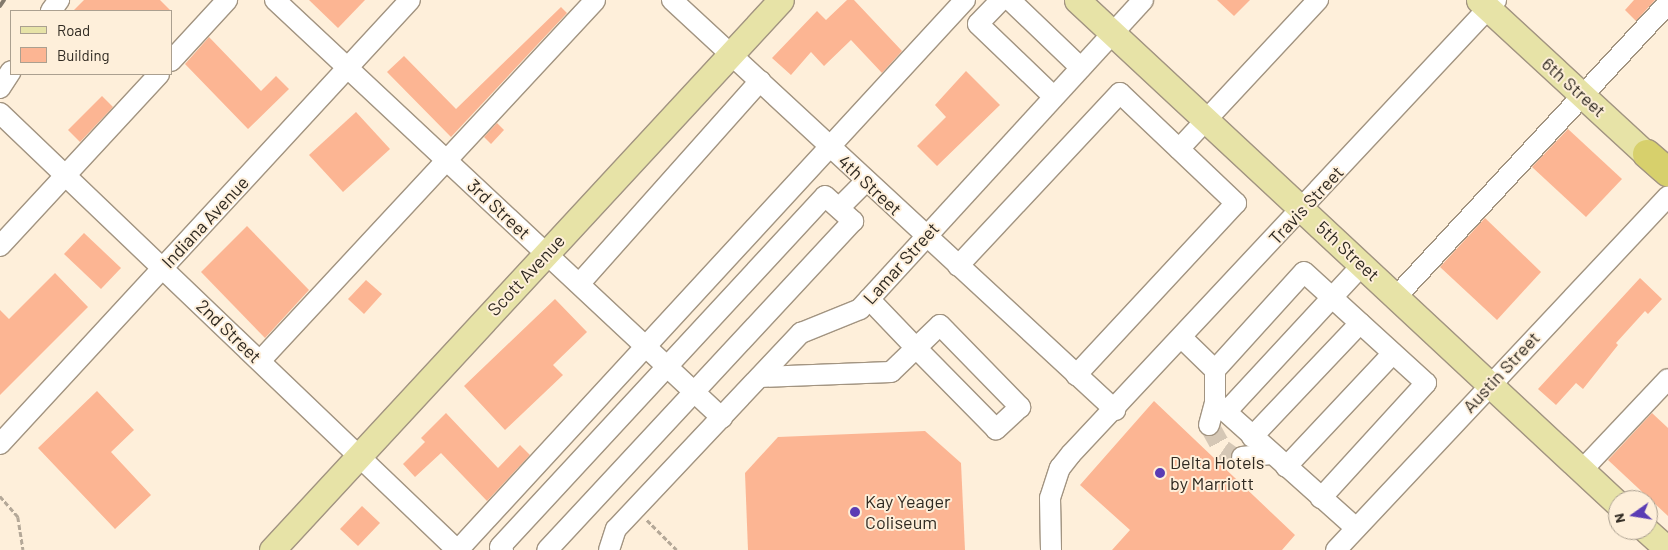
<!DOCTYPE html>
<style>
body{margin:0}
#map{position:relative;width:1668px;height:550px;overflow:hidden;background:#feefda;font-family:Barlow,sans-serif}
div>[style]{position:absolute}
.building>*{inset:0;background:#fcb593}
.minor-tunnel>*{height:20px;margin-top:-10px;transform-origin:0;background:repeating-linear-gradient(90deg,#d5c7b5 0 20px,transparent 0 30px)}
.path>*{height:2.5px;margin-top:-1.25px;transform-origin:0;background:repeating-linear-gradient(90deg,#b4a898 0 5px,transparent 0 7.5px)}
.roads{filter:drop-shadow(1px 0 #a29481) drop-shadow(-1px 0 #a29481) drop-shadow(0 1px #a29481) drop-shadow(0 -1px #a29481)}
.minor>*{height:20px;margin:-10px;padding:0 10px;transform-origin:10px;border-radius:10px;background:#fff}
.major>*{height:25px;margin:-12.5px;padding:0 12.5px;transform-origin:12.5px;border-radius:12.5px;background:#e7e3a7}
.highway>*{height:28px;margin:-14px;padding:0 14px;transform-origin:14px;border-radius:14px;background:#d7d06c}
.rail>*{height:4px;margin:-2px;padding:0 2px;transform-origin:2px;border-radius:2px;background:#837a6c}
.dots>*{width:14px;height:14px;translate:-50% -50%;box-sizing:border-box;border:2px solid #feefda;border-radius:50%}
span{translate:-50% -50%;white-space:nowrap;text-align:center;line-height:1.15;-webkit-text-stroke:4px #feefda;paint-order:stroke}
.street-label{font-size:18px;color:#2f2921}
.poi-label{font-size:18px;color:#2f2921}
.left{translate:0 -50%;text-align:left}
.legend{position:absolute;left:10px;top:10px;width:162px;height:65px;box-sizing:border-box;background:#feefda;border:1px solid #aba090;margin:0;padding:6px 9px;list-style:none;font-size:15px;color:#2f2921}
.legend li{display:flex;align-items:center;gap:10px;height:25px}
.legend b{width:25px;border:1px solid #aba090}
.north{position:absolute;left:1608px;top:490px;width:50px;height:50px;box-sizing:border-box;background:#feefda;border:1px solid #aba090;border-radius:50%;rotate:257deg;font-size:14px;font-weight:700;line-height:20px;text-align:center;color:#2f2921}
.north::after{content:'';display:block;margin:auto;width:18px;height:22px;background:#5a3cb4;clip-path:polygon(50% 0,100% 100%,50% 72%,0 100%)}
</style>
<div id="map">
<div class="building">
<i style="clip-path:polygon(84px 0,160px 0,171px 11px,73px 11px)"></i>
<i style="clip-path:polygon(309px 0,365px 0,338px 28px)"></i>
<i style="clip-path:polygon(847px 0,854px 0,902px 51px,882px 73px,851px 40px,824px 66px,811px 52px,791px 75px,772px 58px,817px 11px,826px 20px)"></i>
<i style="clip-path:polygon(1217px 0,1250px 0,1234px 16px)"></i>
<i style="clip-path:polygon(1634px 0,1655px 0,1636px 21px,1625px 10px)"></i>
<i style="clip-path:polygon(561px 7px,567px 13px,451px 137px,387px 72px,404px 56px,456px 109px)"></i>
<i style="clip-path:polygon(209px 37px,261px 91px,276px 76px,289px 89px,248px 129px,185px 64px)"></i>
<i style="clip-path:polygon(966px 71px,1000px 105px,937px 166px,917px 146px,946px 117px,935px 105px)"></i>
<i style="clip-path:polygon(102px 96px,113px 107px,80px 142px,68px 130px)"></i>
<i style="clip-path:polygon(356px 112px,390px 149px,343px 192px,309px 155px)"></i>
<i style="clip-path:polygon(497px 123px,504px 130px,491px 144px,484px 137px)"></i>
<i style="clip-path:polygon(1568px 129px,1622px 179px,1586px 217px,1532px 167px)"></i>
<i style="clip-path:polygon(1485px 218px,1541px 272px,1497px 320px,1440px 267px)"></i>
<i style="clip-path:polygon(247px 226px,309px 290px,265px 338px,201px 272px)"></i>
<i style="clip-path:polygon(84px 233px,121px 268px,101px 289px,64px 254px)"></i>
<i style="clip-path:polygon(55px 273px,88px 307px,0 395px,0 310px,9px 319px)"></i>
<i style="clip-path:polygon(1640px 278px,1662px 299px,1648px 314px,1645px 311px,1616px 343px,1618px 345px,1583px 389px,1576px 383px,1556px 405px,1538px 389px)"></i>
<i style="clip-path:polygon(366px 280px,382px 294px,364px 314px,348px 299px)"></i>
<i style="clip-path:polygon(555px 299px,587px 332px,553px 365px,563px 375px,505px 430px,464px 386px)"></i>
<i style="clip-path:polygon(97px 391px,134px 430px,111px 452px,151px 495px,115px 529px,38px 448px)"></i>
<i style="clip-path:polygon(1154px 401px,1295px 535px,1282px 550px,1112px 550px,1130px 530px,1080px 485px)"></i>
<i style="clip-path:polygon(446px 413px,498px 468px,520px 445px,530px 455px,487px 501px,441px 453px,415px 477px,403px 464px,425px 442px,421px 438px)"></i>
<i style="clip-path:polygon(1652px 413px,1668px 428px,1668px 516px,1608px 460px)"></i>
<i style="clip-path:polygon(925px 431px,961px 463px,965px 550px,748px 550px,745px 473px,778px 437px)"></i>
<i style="clip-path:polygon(362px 506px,380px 523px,358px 546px,340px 529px)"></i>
</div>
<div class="minor-tunnel">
<i style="left:1209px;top:425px;width:29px;rotate:61deg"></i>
<i style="left:1223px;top:450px;width:12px;rotate:35deg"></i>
<i style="left:1233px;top:457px;width:9px"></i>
</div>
<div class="path">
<i style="left:0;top:496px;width:28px;rotate:49deg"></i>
<i style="left:18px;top:517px;width:33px;rotate:81deg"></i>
<i style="left:647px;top:520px;width:42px;rotate:45deg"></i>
</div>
<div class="roads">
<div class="minor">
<i style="left:275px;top:0;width:612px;rotate:43.08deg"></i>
<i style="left:672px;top:0;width:604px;rotate:42.78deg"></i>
<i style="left:1001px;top:0;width:33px;rotate:134deg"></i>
<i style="left:978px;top:24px;width:105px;rotate:43.8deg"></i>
<i style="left:1010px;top:0;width:98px;rotate:43.8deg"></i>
<i style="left:51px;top:11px;width:14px;rotate:-54deg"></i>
<i style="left:171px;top:61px;width:83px;rotate:-47.4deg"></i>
<i style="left:0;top:88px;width:20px;rotate:-57deg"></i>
<i style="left:0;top:113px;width:632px;rotate:43.72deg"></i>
<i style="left:1179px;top:149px;width:204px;rotate:-47deg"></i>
<i style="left:839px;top:208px;width:38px;rotate:-45deg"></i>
<i style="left:0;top:246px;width:234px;rotate:-47.2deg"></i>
<i style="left:958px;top:266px;width:237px;rotate:-46.9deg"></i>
<i style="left:1120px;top:93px;width:160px;rotate:43.5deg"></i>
<i style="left:1236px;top:203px;width:235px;rotate:132.9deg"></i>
<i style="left:580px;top:283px;width:271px;rotate:-48.3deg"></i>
<i style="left:1396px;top:297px;width:401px;rotate:-47.2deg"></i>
<i style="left:940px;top:325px;width:115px;rotate:45.7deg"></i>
<i style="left:1020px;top:407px;width:33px;rotate:137deg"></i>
<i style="left:996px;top:429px;width:114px;rotate:-134.6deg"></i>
<i style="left:916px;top:348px;width:33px;rotate:-44deg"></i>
<i style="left:1182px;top:338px;width:46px;rotate:44.1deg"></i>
<i style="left:1215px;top:370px;width:32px;rotate:90deg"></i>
<i style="left:1215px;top:402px;width:189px;rotate:41.8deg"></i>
<i style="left:260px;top:361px;width:492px;rotate:-47.1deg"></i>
<i style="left:1215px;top:370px;width:132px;rotate:-47.8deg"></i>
<i style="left:1304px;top:272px;width:165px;rotate:42.3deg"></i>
<i style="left:1426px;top:383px;width:156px;rotate:132.4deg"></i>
<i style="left:760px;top:377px;width:131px;rotate:-2.2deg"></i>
<i style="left:891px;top:372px;width:35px;rotate:-44deg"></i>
<i style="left:916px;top:348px;width:68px;rotate:-133.8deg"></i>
<i style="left:1226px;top:412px;width:200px;rotate:-47.2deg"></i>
<i style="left:1209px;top:425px;width:24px;rotate:-75deg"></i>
<i style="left:1252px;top:437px;width:157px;rotate:-46.5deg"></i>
<i style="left:0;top:444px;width:604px;rotate:-47.28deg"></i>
<i style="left:1242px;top:457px;width:29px;rotate:-6deg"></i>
<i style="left:1286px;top:467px;width:156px;rotate:-46.8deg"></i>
<i style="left:1582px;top:470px;width:125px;rotate:-46.6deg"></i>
<i style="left:458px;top:550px;width:748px;rotate:-47.33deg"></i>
<i style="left:503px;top:550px;width:4px;rotate:-135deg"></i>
<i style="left:500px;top:547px;width:478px;rotate:-47.2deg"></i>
<i style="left:825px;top:196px;width:38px;rotate:42deg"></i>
<i style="left:853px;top:221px;width:449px;rotate:132.9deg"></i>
<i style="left:609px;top:550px;width:22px;rotate:-72deg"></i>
<i style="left:616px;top:529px;width:270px;rotate:-46.7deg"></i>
<i style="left:801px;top:333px;width:64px;rotate:-22.1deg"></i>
<i style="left:860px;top:309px;width:419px;rotate:-47.5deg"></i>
<i style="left:1051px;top:550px;width:52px;rotate:-91.1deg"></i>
<i style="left:1050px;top:498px;width:32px;rotate:-72deg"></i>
<i style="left:1060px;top:468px;width:18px;rotate:-52deg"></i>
<i style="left:1071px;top:454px;width:622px;rotate:-46.89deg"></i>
<i style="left:1336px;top:550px;width:485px;rotate:-46.8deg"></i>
</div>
<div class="major">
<i style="left:1077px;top:0;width:739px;rotate:42.97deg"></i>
<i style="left:1479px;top:0;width:248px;rotate:42.7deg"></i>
<i style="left:1646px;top:530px;width:30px;rotate:42deg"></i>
<i style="left:272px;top:550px;width:749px;rotate:-47.22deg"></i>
</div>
<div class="highway">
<i style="left:1647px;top:154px;width:28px;rotate:41deg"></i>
</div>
</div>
<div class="rail">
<i style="left:0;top:6px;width:7px;rotate:-56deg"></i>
</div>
<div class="dots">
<i style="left:1160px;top:473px;background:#5a3cb4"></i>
<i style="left:855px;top:512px;background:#5a3cb4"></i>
</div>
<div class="street-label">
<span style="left:1574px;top:87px;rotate:42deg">6th Street</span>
<span style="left:870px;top:185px;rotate:43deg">4th Street</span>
<span style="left:1306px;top:205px;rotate:-47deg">Travis Street</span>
<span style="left:499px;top:209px;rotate:43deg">3rd Street</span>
<span style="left:205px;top:222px;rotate:-47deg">Indiana Avenue</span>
<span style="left:1348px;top:251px;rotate:43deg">5th Street</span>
<span style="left:901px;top:263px;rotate:-48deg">Lamar Street</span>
<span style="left:526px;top:275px;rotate:-47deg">Scott Avenue</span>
<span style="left:229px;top:331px;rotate:44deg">2nd Street</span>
<span style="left:1501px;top:372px;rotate:-47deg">Austin Street</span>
</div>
<div class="poi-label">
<span class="left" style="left:1170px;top:473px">Delta Hotels<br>by Marriott</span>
<span class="left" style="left:865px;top:512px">Kay Yeager<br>Coliseum</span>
</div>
<ul class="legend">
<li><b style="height:6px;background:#e7e3a7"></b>Road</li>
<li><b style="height:14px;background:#fcb593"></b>Building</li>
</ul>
<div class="north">N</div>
</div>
